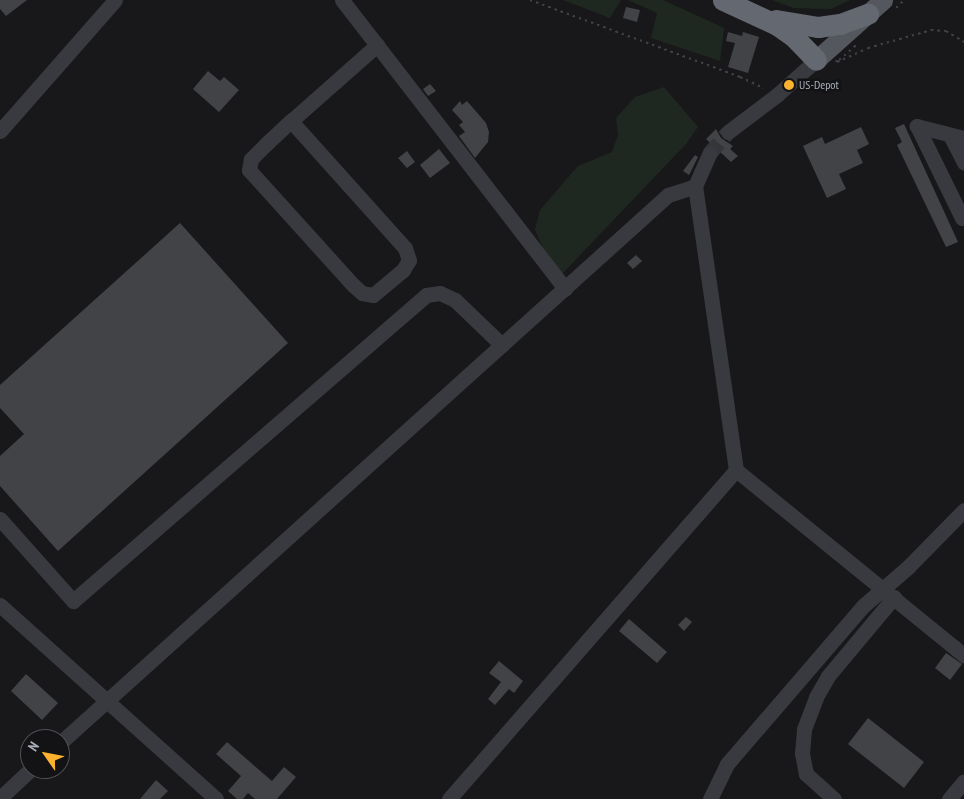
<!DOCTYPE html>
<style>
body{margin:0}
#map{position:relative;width:964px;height:799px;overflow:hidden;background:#18181a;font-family:"PT Sans Narrow",sans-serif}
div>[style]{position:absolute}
.green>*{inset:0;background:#1f2820}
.building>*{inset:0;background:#424347}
.minor-tunnel>*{height:15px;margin-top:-7.5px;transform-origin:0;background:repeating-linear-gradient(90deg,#35363a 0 15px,transparent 0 23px)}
.path>*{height:2px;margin-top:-1px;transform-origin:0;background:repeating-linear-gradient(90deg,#3e4146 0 2.5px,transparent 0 6.5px)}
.minor>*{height:15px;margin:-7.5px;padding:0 7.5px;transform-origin:7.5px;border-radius:7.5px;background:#383a3f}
.major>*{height:19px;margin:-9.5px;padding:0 9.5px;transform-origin:9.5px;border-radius:9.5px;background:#54575e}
.highway>*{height:21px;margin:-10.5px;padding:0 10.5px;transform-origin:10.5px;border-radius:10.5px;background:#646871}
.dots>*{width:14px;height:14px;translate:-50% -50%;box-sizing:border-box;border:2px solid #131315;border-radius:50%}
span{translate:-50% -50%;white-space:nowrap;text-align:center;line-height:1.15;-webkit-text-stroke:5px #131315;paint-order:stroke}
.poi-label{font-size:12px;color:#a9afba}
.left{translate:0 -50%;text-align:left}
.north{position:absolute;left:20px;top:729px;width:50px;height:50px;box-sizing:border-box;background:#131315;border:1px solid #4f5157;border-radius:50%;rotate:303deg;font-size:14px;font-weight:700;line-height:20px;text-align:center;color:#a9afba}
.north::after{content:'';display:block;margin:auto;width:18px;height:22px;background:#fcb22e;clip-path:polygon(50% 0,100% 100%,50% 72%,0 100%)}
</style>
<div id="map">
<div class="green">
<i style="clip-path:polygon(563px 0,621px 0,610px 18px)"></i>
<i style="clip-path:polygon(628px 0,663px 0,724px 28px,720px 61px,651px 38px,657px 13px)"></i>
<i style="clip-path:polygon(772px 0,850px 0,831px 9px,794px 8px)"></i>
<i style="clip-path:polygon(664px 87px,698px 127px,686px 144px,562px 274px,544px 250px,535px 230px,540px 210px,578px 166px,612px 152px,618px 135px,616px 118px,635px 97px)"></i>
</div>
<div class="building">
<i style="clip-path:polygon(0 0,27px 0,6px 16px,0 9px)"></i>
<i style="clip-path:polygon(626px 7px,640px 10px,637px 22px,623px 18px)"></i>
<i style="clip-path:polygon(728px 32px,742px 36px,743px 32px,759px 37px,748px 73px,728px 67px,735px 43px,726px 41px)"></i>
<i style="clip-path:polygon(208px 71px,220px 81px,224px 77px,239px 90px,219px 112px,193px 89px)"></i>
<i style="clip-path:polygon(430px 84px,436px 91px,428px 96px,423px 89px)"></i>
<i style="clip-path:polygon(460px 101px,462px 105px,467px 101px,486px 123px,489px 132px,488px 142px,475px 158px,459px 136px,465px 132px,459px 125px,463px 122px,452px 110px)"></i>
<i style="clip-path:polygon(904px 124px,958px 242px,946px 247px,897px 145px,902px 142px,895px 128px)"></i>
<i style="clip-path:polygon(861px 127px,869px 144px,857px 150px,863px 163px,839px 174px,846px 189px,827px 198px,803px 146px,822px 137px,825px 144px)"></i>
<i style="clip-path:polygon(716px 129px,721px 138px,733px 146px,730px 149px,738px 156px,731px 162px,706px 139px)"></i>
<i style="clip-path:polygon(439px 149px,450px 163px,430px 178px,420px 165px)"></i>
<i style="clip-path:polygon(407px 151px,415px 162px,407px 168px,398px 158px)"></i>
<i style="clip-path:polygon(695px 155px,698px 157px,689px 175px,683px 171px)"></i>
<i style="clip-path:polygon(180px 223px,288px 343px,58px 551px,0 486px,0 456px,24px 434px,0 408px,0 385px)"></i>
<i style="clip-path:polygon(636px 255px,642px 261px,633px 269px,627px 263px)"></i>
<i style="clip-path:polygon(686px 617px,692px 622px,684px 631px,678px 625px)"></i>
<i style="clip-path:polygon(629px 619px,667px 652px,657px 663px,619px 631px)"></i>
<i style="clip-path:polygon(946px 653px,962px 664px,950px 680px,935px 668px)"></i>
<i style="clip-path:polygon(499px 661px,523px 681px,514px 693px,509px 689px,495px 705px,488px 699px,501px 682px,489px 673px)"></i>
<i style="clip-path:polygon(26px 674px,58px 703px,42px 720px,11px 691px)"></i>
<i style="clip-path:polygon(868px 718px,924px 762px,904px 788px,848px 744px)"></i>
<i style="clip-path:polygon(227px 742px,272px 781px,284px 767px,296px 777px,277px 799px,255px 799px,248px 793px,243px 799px,237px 799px,228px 791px,241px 776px,216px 754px)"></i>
<i style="clip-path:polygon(156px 780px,168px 791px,160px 799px,140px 799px)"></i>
</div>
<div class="minor-tunnel">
<i style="left:709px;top:154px;width:29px;rotate:-49deg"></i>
</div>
<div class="path">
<i style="left:530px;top:0;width:224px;rotate:20.1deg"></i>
<i style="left:740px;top:77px;width:26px;rotate:25deg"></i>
<i style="left:896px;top:8px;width:11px;rotate:-45deg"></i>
<i style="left:836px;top:60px;width:2px;rotate:63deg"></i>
<i style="left:837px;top:62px;width:34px;rotate:-24deg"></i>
<i style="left:868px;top:48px;width:66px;rotate:-15.9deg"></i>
<i style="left:931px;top:30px;width:15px;rotate:4deg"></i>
<i style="left:946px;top:31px;width:21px;rotate:31deg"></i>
<i style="left:839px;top:60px;width:23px;rotate:-41deg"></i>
</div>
<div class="minor">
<i style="left:342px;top:0;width:365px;rotate:52.3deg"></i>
<i style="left:291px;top:121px;width:171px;rotate:48.1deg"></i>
<i style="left:405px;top:248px;width:13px;rotate:72deg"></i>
<i style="left:409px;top:260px;width:12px;rotate:121deg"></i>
<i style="left:403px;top:270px;width:39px;rotate:140deg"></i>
<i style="left:373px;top:295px;width:11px;rotate:-170deg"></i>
<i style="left:362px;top:293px;width:12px;rotate:-138deg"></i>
<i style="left:353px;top:285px;width:155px;rotate:-132.1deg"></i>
<i style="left:249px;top:170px;width:11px;rotate:-80deg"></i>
<i style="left:251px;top:159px;width:23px;rotate:-45deg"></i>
<i style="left:267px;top:143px;width:33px;rotate:-43deg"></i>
<i style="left:291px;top:121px;width:115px;rotate:-41.5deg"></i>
<i style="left:0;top:131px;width:174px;rotate:-48.7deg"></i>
<i style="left:728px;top:132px;width:63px;rotate:-37.2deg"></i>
<i style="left:778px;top:94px;width:51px;rotate:-41.8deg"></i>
<i style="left:950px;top:135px;width:31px;rotate:63deg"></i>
<i style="left:964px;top:138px;width:49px;rotate:-165.7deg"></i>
<i style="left:917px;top:126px;width:102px;rotate:63.9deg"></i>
<i style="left:962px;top:218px;width:2px;rotate:-27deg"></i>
<i style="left:736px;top:470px;width:294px;rotate:39.1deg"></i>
<i style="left:0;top:519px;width:110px;rotate:48.3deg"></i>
<i style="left:73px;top:601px;width:467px;rotate:-40.9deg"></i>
<i style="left:426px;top:295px;width:14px;rotate:-8deg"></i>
<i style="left:440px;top:293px;width:17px;rotate:25deg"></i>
<i style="left:455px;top:300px;width:65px;rotate:43.8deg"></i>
<i style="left:0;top:605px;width:290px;rotate:41.9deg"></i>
<i style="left:60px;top:743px;width:819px;rotate:-42.03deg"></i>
<i style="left:668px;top:195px;width:28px;rotate:-18deg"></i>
<i style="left:0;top:798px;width:42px;rotate:-43.1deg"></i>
<i style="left:449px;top:799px;width:437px;rotate:-48.9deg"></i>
<i style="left:736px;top:470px;width:287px;rotate:-98.2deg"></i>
<i style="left:695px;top:186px;width:35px;rotate:-66deg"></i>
<i style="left:710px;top:799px;width:39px;rotate:-64deg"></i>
<i style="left:727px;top:764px;width:208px;rotate:-49.3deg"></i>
<i style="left:863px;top:606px;width:60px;rotate:-40.9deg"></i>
<i style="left:908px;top:567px;width:80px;rotate:-45.5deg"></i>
<i style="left:834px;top:799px;width:38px;rotate:-138deg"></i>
<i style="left:806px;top:774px;width:21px;rotate:-101deg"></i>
<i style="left:802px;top:753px;width:24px;rotate:-85deg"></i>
<i style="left:804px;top:729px;width:34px;rotate:-69deg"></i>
<i style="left:816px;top:697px;width:24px;rotate:-60deg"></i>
<i style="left:828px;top:676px;width:103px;rotate:-50.1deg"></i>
<i style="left:949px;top:799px;width:23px;rotate:-50deg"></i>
</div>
<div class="major">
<i style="left:816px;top:60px;width:90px;rotate:-41.8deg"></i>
</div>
<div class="highway">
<i style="left:723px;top:0;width:60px;rotate:24.8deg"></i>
<i style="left:777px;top:25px;width:19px;rotate:35deg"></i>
<i style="left:793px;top:36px;width:33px;rotate:46deg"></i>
<i style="left:776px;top:20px;width:43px;rotate:9.5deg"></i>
<i style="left:818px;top:27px;width:22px;rotate:-8deg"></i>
<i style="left:840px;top:24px;width:30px;rotate:-20deg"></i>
</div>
<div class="dots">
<i style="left:789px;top:85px;background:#fcb22e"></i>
</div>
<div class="poi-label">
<span class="left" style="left:799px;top:85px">US-Depot</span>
</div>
<div class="north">N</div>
</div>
